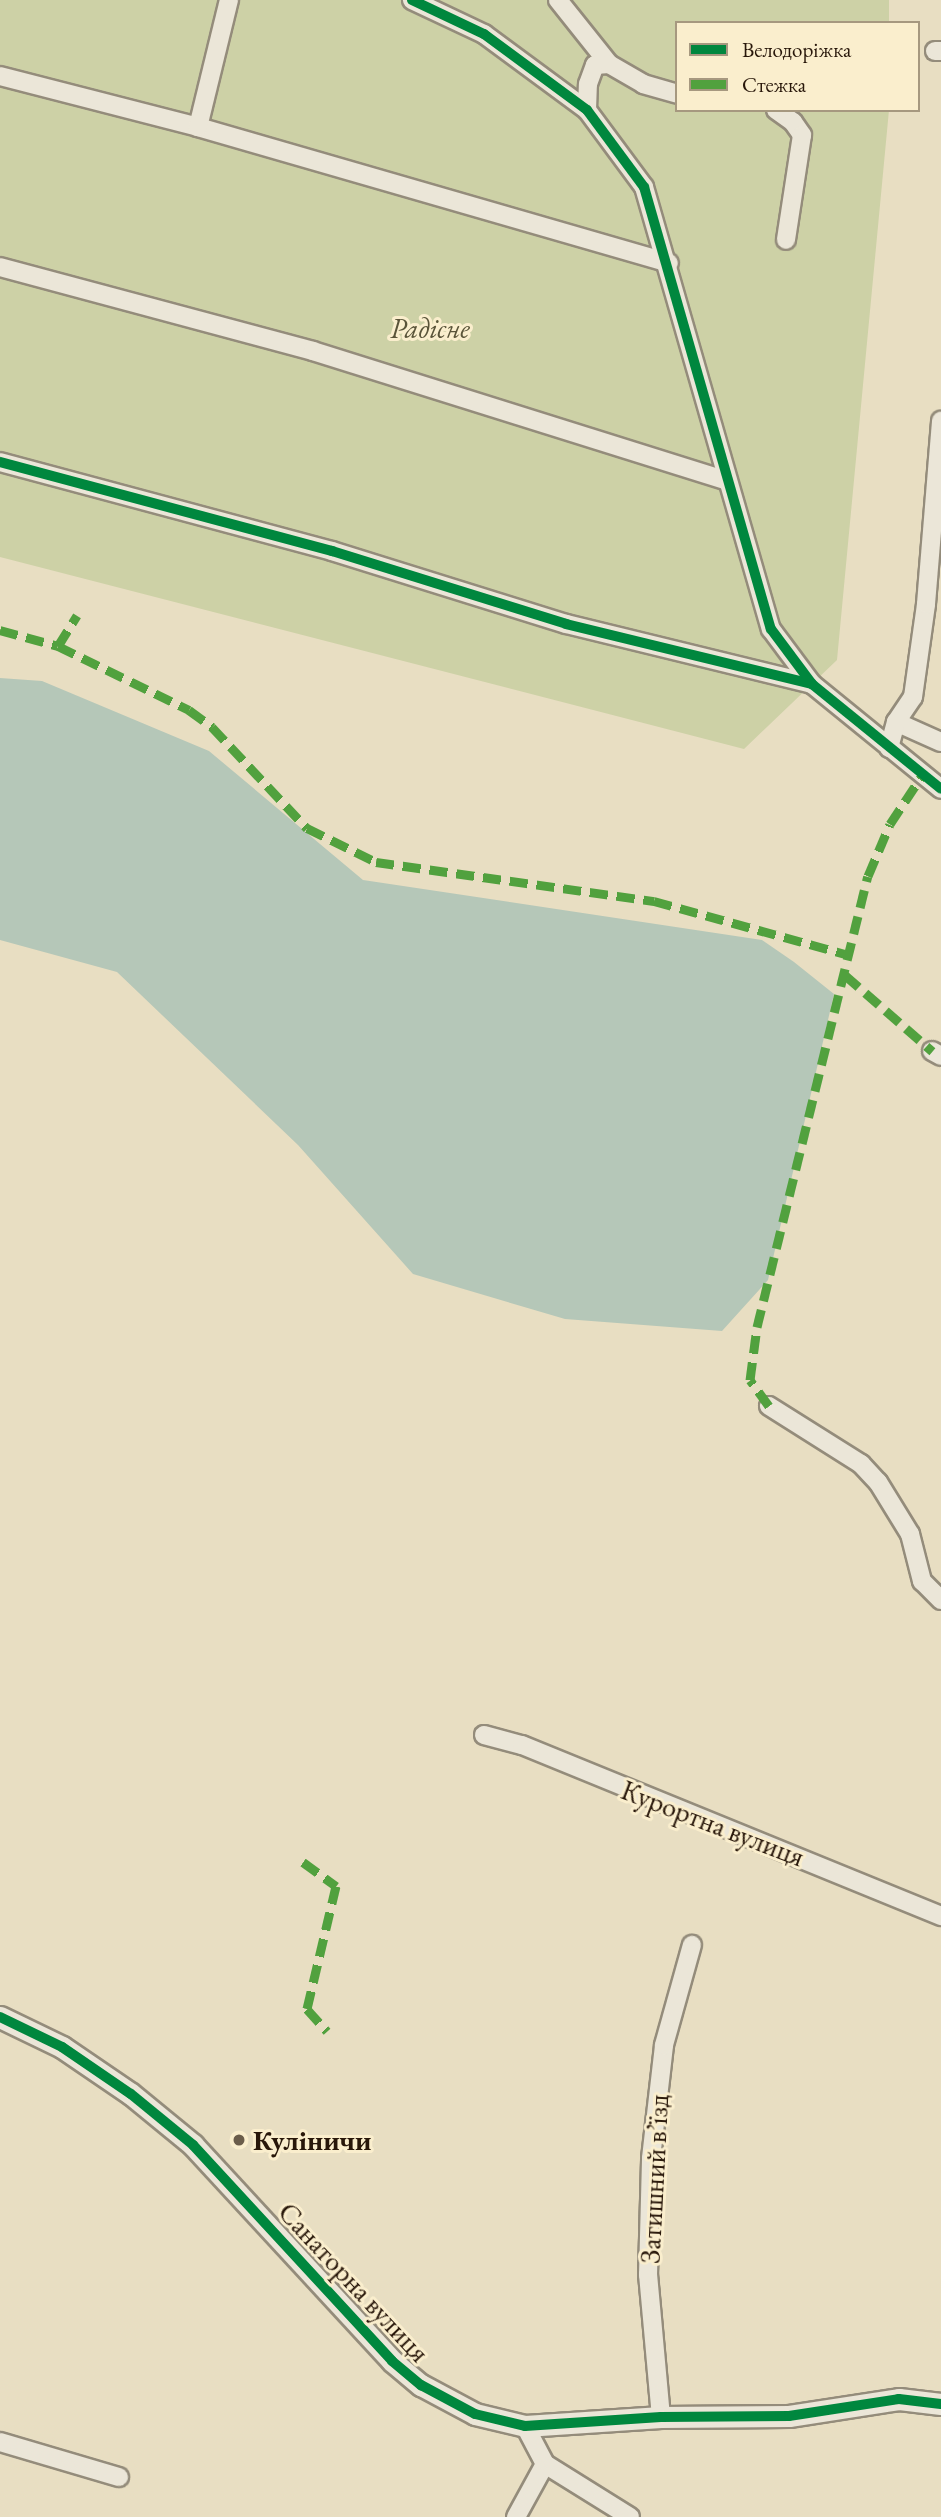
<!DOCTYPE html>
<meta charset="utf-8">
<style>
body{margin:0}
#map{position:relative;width:941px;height:2517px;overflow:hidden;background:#e8dec2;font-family:"EB Garamond",serif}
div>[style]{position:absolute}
.green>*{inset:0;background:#cdd1a6}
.water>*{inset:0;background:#b5c7b8}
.roads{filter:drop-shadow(2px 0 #948c7b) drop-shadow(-2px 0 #948c7b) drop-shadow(0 2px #948c7b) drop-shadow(0 -2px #948c7b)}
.minor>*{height:18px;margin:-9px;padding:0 9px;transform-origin:9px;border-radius:9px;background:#ebe6d8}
.tertiary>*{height:21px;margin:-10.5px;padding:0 10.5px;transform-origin:10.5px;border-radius:10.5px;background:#ebe6d8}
.quiet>*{height:9px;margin-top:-4.5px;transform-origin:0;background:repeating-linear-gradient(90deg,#51a13e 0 18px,transparent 0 27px)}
.cycleway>*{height:10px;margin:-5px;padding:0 5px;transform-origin:5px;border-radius:5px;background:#00873e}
.dots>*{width:19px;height:19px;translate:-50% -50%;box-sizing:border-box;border:4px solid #faeecd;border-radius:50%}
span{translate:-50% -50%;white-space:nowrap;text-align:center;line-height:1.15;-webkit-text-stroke:6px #faeecd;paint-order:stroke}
.park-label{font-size:28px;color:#5a5439;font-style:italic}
.street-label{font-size:28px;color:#28170a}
.poi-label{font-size:28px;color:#28170a;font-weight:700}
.left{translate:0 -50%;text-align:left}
.legend{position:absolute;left:675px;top:21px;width:245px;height:91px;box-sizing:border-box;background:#faeecd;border:2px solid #a6987f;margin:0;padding:9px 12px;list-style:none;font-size:21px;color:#28170a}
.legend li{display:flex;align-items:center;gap:14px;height:35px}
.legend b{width:35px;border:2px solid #a6987f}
</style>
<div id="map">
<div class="green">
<i style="clip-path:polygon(0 0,889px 0,889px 23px,677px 23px,677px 110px,889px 110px,837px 660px,744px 749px,0 557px)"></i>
</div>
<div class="water">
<i style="clip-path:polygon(0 678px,42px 681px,209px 751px,363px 880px,762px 940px,794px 962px,834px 994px,768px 1280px,722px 1331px,565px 1319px,413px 1274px,298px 1145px,117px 972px,0 940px)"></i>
</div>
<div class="roads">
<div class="minor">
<i style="left:412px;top:0;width:80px;rotate:25.3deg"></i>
<i style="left:484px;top:34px;width:128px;rotate:36.4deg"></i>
<i style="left:587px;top:110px;width:96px;rotate:53.5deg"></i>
<i style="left:644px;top:187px;width:460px;rotate:74deg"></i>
<i style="left:771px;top:629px;width:69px;rotate:53.3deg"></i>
<i style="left:812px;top:684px;width:166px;rotate:39.1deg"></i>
<i style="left:558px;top:0;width:82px;rotate:51.4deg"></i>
<i style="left:935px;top:51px;width:6px"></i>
<i style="left:0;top:76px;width:204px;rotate:14.4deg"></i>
<i style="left:198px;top:127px;width:490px;rotate:16.1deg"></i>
<i style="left:587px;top:110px;width:26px;rotate:-88deg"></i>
<i style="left:588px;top:84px;width:20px;rotate:-70deg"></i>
<i style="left:595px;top:65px;width:14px;rotate:-4deg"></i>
<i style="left:609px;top:64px;width:39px;rotate:30deg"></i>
<i style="left:643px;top:84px;width:35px;rotate:16deg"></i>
<i style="left:776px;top:110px;width:21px;rotate:35deg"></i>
<i style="left:793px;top:122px;width:16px;rotate:55deg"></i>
<i style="left:802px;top:135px;width:106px;rotate:98.7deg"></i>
<i style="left:198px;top:127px;width:131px;rotate:-76.3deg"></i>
<i style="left:0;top:267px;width:324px;rotate:15deg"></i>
<i style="left:313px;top:351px;width:434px;rotate:17.4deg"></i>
<i style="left:0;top:462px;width:344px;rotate:15deg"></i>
<i style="left:332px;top:551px;width:245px;rotate:17.3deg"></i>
<i style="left:566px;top:624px;width:253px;rotate:13.7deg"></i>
<i style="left:896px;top:722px;width:49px;rotate:24deg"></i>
<i style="left:889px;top:748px;width:27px;rotate:-75deg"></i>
<i style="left:896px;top:722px;width:30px;rotate:-56deg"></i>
<i style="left:913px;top:697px;width:94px;rotate:-82deg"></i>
<i style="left:926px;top:604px;width:184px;rotate:-85.3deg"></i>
<i style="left:932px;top:1051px;width:10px;rotate:29deg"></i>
<i style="left:769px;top:1406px;width:109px;rotate:32.2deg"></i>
<i style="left:861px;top:1464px;width:25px;rotate:47deg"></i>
<i style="left:878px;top:1482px;width:61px;rotate:58.4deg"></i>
<i style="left:910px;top:1534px;width:49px;rotate:75.7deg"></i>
<i style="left:922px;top:1581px;width:27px;rotate:45deg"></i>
<i style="left:484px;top:1735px;width:39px;rotate:15deg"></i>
<i style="left:522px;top:1745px;width:453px;rotate:22.2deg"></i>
<i style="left:661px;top:2417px;width:143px;rotate:-95.2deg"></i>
<i style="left:648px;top:2275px;width:117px;rotate:-88.5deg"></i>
<i style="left:651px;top:2158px;width:114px;rotate:-83.4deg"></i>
<i style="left:664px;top:2045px;width:104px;rotate:-74.4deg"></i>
<i style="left:525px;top:2426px;width:43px;rotate:62.2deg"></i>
<i style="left:0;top:2442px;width:124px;rotate:16.4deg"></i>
<i style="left:545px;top:2464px;width:100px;rotate:31.9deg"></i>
<i style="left:516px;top:2517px;width:60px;rotate:-61.3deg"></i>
</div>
<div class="tertiary">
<i style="left:0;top:2017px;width:69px;rotate:25.8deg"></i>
<i style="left:62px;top:2047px;width:83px;rotate:34.3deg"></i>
<i style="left:131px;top:2094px;width:80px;rotate:39.4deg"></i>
<i style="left:193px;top:2145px;width:294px;rotate:47.3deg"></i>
<i style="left:392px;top:2361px;width:38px;rotate:40deg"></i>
<i style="left:421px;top:2385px;width:61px;rotate:28.2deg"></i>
<i style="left:475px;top:2414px;width:51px;rotate:13.5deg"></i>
<i style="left:525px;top:2426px;width:136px;rotate:-3.8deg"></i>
<i style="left:661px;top:2417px;width:128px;rotate:-0.4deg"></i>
<i style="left:789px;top:2416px;width:111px;rotate:-8.8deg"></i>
<i style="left:899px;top:2399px;width:42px;rotate:6.8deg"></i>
</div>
</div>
<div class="quiet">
<i style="left:0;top:630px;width:60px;rotate:15.4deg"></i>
<i style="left:58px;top:646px;width:36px;rotate:-58deg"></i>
<i style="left:58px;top:646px;width:146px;rotate:26deg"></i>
<i style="left:189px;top:710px;width:29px;rotate:36deg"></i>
<i style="left:212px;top:727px;width:139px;rotate:46.8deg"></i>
<i style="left:307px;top:828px;width:77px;rotate:26.2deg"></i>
<i style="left:376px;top:862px;width:281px;rotate:8deg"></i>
<i style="left:654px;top:901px;width:205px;rotate:15.5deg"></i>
<i style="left:845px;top:975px;width:116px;rotate:41.1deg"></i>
<i style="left:769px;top:1406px;width:32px;rotate:-126deg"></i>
<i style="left:750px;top:1380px;width:53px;rotate:-82.5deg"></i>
<i style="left:757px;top:1327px;width:464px;rotate:-76.2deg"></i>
<i style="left:868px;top:876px;width:56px;rotate:-67.1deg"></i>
<i style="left:890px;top:824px;width:60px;rotate:-56.6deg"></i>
<i style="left:303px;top:1862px;width:41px;rotate:36deg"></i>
<i style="left:336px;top:1886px;width:126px;rotate:103.3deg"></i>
<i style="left:307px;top:2009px;width:30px;rotate:48deg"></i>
</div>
<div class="cycleway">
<i style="left:412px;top:0;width:80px;rotate:25.3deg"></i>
<i style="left:484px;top:34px;width:128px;rotate:36.4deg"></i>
<i style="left:587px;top:110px;width:96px;rotate:53.5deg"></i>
<i style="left:644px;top:187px;width:460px;rotate:74deg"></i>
<i style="left:771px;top:629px;width:69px;rotate:53.3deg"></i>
<i style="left:812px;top:684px;width:166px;rotate:39.1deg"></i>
<i style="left:0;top:462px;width:344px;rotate:15deg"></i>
<i style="left:332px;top:551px;width:245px;rotate:17.3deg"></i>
<i style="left:566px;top:624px;width:253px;rotate:13.7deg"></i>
<i style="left:0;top:2017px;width:69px;rotate:25.8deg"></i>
<i style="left:62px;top:2047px;width:83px;rotate:34.3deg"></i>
<i style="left:131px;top:2094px;width:80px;rotate:39.4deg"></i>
<i style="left:193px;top:2145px;width:294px;rotate:47.3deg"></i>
<i style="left:392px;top:2361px;width:38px;rotate:40deg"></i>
<i style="left:421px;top:2385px;width:61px;rotate:28.2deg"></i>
<i style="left:475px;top:2414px;width:51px;rotate:13.5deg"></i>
<i style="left:525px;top:2426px;width:136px;rotate:-3.8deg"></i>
<i style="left:661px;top:2417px;width:128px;rotate:-0.4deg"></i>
<i style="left:789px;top:2416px;width:111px;rotate:-8.8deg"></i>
<i style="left:899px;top:2399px;width:42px;rotate:6.8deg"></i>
</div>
<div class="dots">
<i style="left:239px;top:2140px;background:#6b5d4a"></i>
</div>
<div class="park-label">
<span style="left:430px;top:328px">Радісне</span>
</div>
<div class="street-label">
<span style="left:713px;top:1823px;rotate:21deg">Курортна вулиця</span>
<span style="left:654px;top:2179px;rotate:-87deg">Затишний в’їзд</span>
<span style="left:354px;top:2282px;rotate:47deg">Санаторна вулиця</span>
</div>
<div class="poi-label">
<span class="left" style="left:253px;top:2140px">Куліничи</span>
</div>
<ul class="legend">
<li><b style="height:9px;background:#00873e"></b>Велодоріжка</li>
<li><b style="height:9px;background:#51a13e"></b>Стежка</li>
</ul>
</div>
